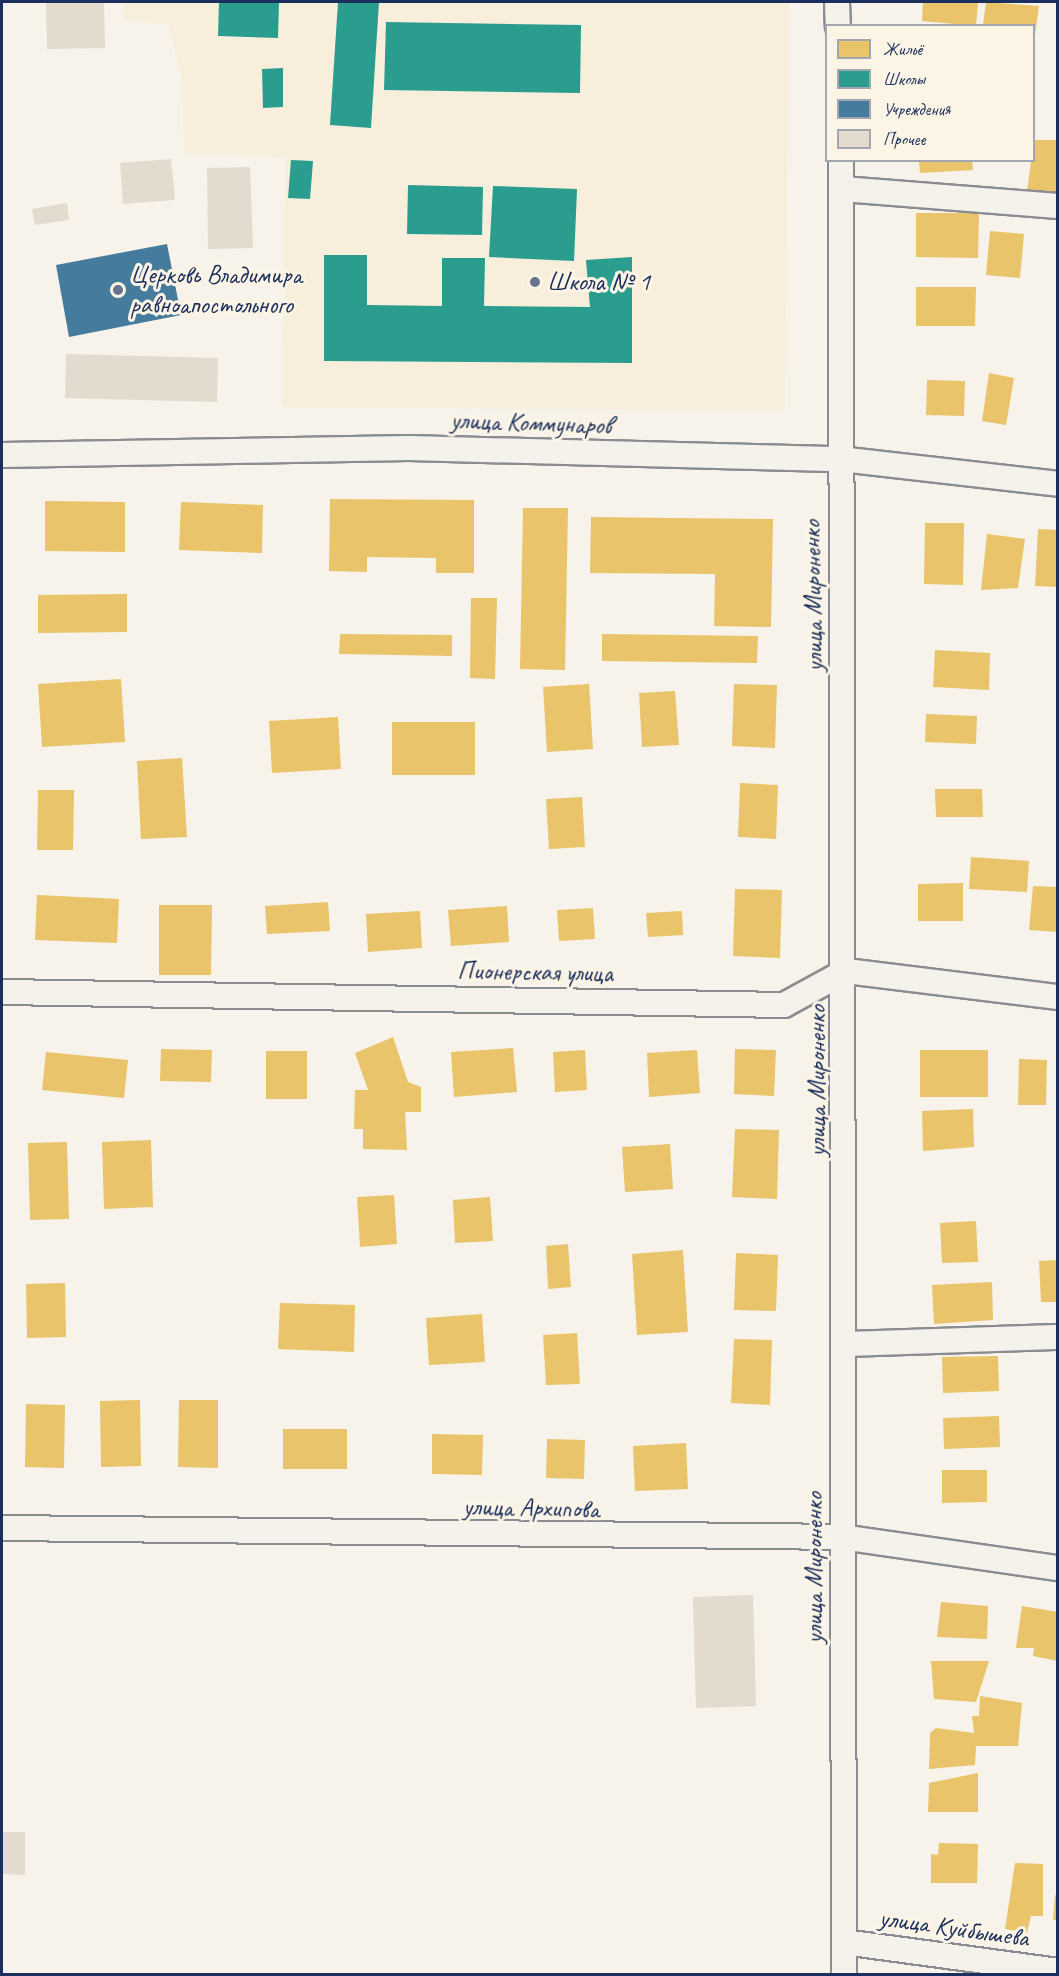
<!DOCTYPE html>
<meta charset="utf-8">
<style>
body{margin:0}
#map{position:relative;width:1059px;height:1976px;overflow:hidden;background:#f7f3ea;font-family:Caveat,sans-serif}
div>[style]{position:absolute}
.built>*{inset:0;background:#f7eedc}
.homes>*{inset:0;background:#e9c46a}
.schools>*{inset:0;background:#2a9d8f}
.public>*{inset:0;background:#457b9d}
.building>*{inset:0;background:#e3dbce}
.roads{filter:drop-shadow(2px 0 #8a8c91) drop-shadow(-2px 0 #8a8c91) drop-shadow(0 2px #8a8c91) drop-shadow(0 -2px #8a8c91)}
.minor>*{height:24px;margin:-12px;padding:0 12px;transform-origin:12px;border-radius:12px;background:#f5f2ec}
.dots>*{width:16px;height:16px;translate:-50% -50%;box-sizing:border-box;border:3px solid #fcf5e5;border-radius:50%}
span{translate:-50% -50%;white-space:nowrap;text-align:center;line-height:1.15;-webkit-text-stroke:6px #fcf5e5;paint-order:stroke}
.poi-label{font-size:26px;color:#1b2f5e}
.left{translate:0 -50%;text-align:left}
.street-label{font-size:26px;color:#1b2f5e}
.frame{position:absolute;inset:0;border:3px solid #1b2f5e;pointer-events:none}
.legend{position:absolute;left:825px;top:24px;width:210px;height:138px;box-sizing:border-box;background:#fcf5e5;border:2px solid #a2a6af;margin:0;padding:8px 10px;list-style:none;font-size:18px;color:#1b2f5e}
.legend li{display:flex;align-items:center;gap:12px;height:30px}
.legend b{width:30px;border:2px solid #a2a6af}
</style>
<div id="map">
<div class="built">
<i style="clip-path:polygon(124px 2px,789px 2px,785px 411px,283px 407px,285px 157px,184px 153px,182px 81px,168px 24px,124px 21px)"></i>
</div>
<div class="homes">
<i style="clip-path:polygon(923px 2px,978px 2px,976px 26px,922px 21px)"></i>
<i style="clip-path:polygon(986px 2px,1039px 6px,1035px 35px,1034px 26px,983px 25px)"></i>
<i style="clip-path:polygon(1034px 140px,1058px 140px,1058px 192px,1027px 191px)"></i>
<i style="clip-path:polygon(919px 160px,972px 160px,973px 170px,920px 173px)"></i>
<i style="clip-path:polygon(916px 213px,979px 213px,978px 258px,916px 257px)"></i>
<i style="clip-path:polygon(990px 231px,1024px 234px,1020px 278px,986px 275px)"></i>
<i style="clip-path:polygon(916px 287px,976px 287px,975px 326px,916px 326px)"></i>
<i style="clip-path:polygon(989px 373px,1014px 378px,1006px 425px,982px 421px)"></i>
<i style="clip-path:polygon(927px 380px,965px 381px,964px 416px,926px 415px)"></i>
<i style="clip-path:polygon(330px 499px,474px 500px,474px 573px,436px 573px,436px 558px,367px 557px,367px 572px,329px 571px)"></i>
<i style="clip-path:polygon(45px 501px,125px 502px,125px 552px,45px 551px)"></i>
<i style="clip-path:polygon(181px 502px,263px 505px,262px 553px,179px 550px)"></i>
<i style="clip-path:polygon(523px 508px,568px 508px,565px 670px,520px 669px)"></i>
<i style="clip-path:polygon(591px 517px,773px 519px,771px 627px,714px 626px,715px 574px,590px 573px)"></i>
<i style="clip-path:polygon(925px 523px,964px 523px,963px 585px,924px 584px)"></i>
<i style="clip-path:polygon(1038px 529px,1058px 530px,1058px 587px,1035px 586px)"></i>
<i style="clip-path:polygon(987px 534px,1025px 539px,1018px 588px,981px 590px)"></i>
<i style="clip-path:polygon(127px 594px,127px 632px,38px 633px,38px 595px)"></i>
<i style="clip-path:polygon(471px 598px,497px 598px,495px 679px,470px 678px)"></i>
<i style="clip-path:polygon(340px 634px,452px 635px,452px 656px,339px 654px)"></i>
<i style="clip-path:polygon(602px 634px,758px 636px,757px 663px,602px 661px)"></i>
<i style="clip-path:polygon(935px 650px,990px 653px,989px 690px,933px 687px)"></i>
<i style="clip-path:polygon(121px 679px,125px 742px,42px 747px,38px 684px)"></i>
<i style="clip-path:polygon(589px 684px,593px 749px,547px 752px,543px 687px)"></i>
<i style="clip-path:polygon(734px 684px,777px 685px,775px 748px,732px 746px)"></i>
<i style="clip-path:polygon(675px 691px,679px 745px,642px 747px,639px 693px)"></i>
<i style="clip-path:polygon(926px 714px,977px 716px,976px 744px,925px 742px)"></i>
<i style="clip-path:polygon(338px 717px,341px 769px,272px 773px,269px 721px)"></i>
<i style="clip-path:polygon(392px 722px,475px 722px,475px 775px,392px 775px)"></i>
<i style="clip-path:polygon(182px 758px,187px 837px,141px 839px,137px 761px)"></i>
<i style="clip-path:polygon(740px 783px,778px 785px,776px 839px,738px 837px)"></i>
<i style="clip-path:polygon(935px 789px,982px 789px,983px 817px,936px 817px)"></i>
<i style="clip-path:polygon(38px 790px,74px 790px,73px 850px,37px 850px)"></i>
<i style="clip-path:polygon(582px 797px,585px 847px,549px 849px,546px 799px)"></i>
<i style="clip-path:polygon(971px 857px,1029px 861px,1027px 892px,969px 889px)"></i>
<i style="clip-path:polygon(963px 883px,963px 921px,918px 921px,918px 884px)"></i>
<i style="clip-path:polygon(1033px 886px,1058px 887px,1058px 932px,1029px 930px)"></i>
<i style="clip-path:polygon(735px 889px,782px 890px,780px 958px,733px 956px)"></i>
<i style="clip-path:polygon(37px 895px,119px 899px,117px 943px,35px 940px)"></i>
<i style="clip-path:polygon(328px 902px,330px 931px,267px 934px,265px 906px)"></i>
<i style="clip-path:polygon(159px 905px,212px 905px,211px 975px,159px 975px)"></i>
<i style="clip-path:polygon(507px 906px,509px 942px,451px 946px,448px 910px)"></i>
<i style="clip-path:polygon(593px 908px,595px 939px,559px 941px,557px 910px)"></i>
<i style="clip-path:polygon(420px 911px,422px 948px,368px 952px,366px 914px)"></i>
<i style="clip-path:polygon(682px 911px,683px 935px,648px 937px,646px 913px)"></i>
<i style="clip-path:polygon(393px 1037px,408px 1082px,421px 1087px,421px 1112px,405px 1112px,407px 1150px,363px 1149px,363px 1129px,354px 1129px,355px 1090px,368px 1090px,355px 1053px)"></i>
<i style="clip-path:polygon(513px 1048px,517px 1092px,454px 1097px,451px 1052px)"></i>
<i style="clip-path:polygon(161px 1049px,212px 1050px,211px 1082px,160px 1081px)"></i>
<i style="clip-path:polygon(735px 1049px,776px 1050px,774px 1096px,734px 1094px)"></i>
<i style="clip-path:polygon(585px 1050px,587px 1090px,555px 1092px,553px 1052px)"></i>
<i style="clip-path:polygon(697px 1050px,700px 1093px,649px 1097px,647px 1053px)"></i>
<i style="clip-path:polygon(920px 1050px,988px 1050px,988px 1097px,920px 1097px)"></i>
<i style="clip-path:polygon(266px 1051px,307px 1051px,307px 1099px,266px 1099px)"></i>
<i style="clip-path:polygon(46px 1052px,128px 1060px,124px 1098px,42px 1090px)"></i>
<i style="clip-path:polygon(1019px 1059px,1047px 1060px,1046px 1105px,1018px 1105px)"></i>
<i style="clip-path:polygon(973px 1109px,974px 1147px,923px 1151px,922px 1111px)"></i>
<i style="clip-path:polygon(735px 1129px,779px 1130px,777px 1199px,732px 1197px)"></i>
<i style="clip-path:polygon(151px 1140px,153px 1207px,104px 1209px,102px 1142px)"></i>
<i style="clip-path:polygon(67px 1142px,69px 1219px,30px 1220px,28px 1143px)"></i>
<i style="clip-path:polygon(670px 1144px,673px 1189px,625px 1192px,622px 1147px)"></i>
<i style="clip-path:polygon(394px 1195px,397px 1244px,360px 1247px,357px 1197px)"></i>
<i style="clip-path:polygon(490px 1197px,493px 1241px,455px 1243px,453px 1200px)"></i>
<i style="clip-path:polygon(976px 1221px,978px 1262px,942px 1263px,940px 1223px)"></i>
<i style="clip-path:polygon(568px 1244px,571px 1287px,548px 1289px,546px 1246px)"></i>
<i style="clip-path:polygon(683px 1250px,688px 1332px,637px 1335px,632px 1254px)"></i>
<i style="clip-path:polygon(736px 1253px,778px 1255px,776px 1311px,734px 1310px)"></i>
<i style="clip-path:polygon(1058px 1260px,1058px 1302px,1041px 1302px,1039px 1261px)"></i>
<i style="clip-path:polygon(992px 1282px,993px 1320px,934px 1324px,932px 1285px)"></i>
<i style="clip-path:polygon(65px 1283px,66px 1337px,27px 1338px,26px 1284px)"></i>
<i style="clip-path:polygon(280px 1303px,355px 1305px,354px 1352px,278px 1349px)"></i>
<i style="clip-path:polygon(482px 1314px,485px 1362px,429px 1365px,426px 1318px)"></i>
<i style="clip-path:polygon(577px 1333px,580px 1384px,546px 1385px,543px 1335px)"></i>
<i style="clip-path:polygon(734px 1339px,772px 1340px,770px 1405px,731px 1403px)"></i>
<i style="clip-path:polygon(998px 1356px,999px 1391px,943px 1393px,942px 1357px)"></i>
<i style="clip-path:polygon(140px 1400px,141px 1466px,101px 1467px,100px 1401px)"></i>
<i style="clip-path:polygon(179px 1400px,218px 1400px,218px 1468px,178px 1467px)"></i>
<i style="clip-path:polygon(26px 1404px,65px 1405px,64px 1468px,25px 1467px)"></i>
<i style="clip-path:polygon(999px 1416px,1000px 1447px,944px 1449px,943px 1418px)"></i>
<i style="clip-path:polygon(283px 1429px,347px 1429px,347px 1469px,283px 1469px)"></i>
<i style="clip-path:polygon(432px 1434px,483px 1435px,482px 1475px,432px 1474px)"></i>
<i style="clip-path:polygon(547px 1439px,585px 1440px,584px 1479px,546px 1478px)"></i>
<i style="clip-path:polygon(686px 1443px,688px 1489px,635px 1491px,633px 1446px)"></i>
<i style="clip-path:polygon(942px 1470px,987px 1470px,987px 1502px,942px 1503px)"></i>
<i style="clip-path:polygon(941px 1602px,988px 1606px,987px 1639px,937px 1637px)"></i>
<i style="clip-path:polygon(1022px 1606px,1058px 1612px,1058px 1661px,1033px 1656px,1034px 1648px,1016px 1648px)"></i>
<i style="clip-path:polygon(931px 1661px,989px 1661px,976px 1702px,934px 1699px)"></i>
<i style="clip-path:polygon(980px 1696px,1022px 1703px,1018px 1746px,976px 1746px,975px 1765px,929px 1769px,930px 1733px,936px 1728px,974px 1733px,972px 1716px,979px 1716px)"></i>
<i style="clip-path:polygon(978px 1773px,978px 1812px,928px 1812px,929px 1783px)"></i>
<i style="clip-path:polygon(939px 1843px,978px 1844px,977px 1883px,931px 1883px,931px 1854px,938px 1855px)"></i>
<i style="clip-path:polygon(1015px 1863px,1043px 1864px,1043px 1916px,1031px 1916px,1027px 1933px,1005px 1929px)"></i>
<i style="clip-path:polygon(1055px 1895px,1058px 1896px,1058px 1920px,1053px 1920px)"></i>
</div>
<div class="schools">
<i style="clip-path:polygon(219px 2px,279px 2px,278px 38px,218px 36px)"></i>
<i style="clip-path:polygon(338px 2px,379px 2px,371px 128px,330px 125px)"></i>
<i style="clip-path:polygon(386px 22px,581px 25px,580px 93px,384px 90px)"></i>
<i style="clip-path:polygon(283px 68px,283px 107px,263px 108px,262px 69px)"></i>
<i style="clip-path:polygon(291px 160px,313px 161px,310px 199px,288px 198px)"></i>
<i style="clip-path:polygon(408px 185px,483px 187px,482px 235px,407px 234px)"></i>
<i style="clip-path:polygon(493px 186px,577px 189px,574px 261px,489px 257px)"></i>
<i style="clip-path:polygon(324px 255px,367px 255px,367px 305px,442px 306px,442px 258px,485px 258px,484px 306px,590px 307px,586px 260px,632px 257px,632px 363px,324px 361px)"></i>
</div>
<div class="public">
<i style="clip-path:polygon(167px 244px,181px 315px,69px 337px,56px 265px)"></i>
</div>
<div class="building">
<i style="clip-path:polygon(46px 2px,104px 2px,105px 48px,47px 49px)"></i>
<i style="clip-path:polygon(171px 159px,175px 200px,123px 204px,120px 163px)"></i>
<i style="clip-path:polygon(250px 167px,253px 248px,208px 249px,207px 168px)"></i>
<i style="clip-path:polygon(67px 203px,69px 220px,35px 225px,32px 209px)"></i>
<i style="clip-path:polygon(66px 354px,218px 358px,217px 402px,65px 398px)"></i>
<i style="clip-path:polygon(753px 1595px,756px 1706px,696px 1708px,693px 1597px)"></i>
<i style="clip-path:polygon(2px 1832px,25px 1832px,25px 1875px,2px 1874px)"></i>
</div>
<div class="roads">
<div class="minor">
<i style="left:837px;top:2px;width:24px;rotate:88deg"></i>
<i style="left:841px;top:160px;width:1814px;rotate:89.91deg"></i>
<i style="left:842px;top:189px;width:217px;rotate:4.5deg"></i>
<i style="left:2px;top:455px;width:407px;rotate:-1deg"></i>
<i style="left:409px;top:448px;width:431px;rotate:1.5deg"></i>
<i style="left:840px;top:459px;width:219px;rotate:6.5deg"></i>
<i style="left:2px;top:992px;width:782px;rotate:0.95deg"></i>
<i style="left:784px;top:1005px;width:71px;rotate:-28.7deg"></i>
<i style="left:846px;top:971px;width:214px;rotate:7deg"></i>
<i style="left:844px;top:1344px;width:214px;rotate:-1.9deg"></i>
<i style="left:2px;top:1528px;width:840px;rotate:0.61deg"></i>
<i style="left:842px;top:1537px;width:218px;rotate:8.2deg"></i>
<i style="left:844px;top:1942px;width:216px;rotate:7.7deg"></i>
</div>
</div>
<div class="dots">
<i style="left:535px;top:282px;background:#68748f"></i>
<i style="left:118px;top:290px;background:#68748f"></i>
</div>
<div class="poi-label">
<span class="left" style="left:130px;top:290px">Церковь Владимира<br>равноапостольного</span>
<span class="left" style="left:547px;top:282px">Школа № 1</span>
</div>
<div class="street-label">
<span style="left:531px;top:423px;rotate:2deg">улица Коммунаров</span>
<span style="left:813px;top:596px;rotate:-91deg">улица Мироненко</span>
<span style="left:535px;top:972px;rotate:1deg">Пионерская улица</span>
<span style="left:817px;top:1081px;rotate:-90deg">улица Мироненко</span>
<span style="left:531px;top:1508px;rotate:1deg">улица Архипова</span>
<span style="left:814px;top:1568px;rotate:-90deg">улица Мироненко</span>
<span style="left:954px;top:1928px;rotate:8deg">улица Куйбышева</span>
</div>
<div class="frame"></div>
<ul class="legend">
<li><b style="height:16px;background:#e9c46a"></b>Жильё</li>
<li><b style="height:16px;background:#2a9d8f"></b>Школы</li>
<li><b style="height:16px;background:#457b9d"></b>Учреждения</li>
<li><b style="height:16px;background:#e3dbce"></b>Прочее</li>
</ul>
</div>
